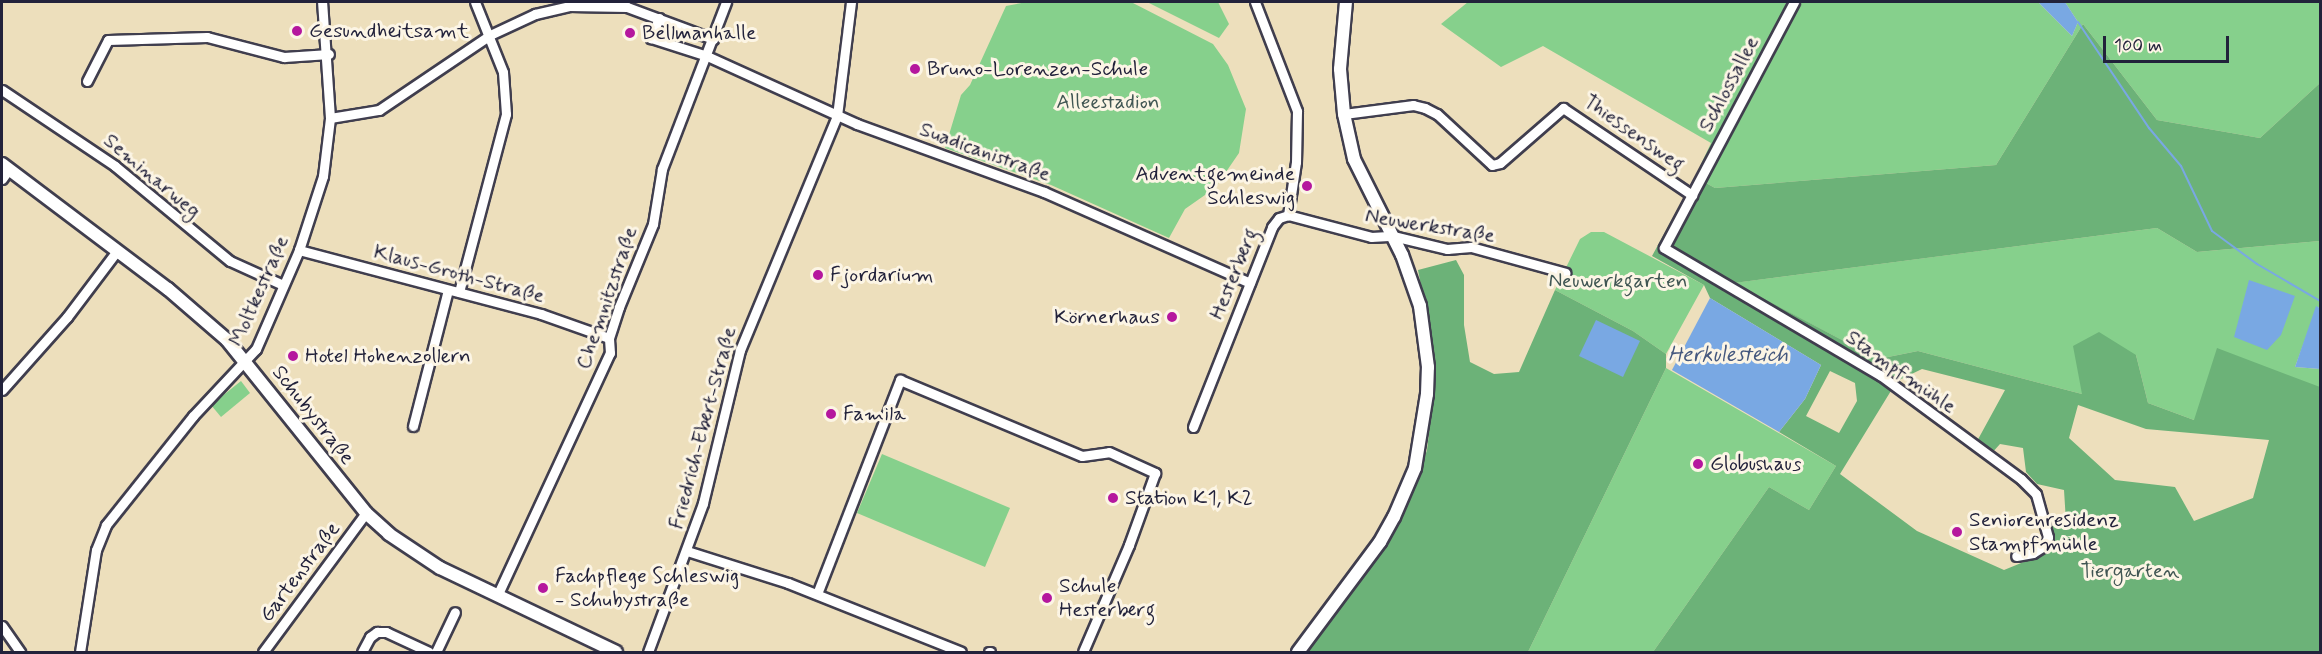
<!DOCTYPE html>
<meta charset="utf-8">
<style>
body{margin:0}
#map{position:relative;width:2322px;height:654px;overflow:hidden;background:#eddfbc;font-family:Mynerve,sans-serif}
div>[style]{position:absolute}
.green>*{inset:0;background:#86d08c}
.forest>*{inset:0;background:#6cb278}
.water>*{inset:0;background:#79a8e3}
.stream>*{height:2px;margin:-1px;padding:0 1px;transform-origin:1px;border-radius:1px;background:#79a8e3}
.roads{filter:drop-shadow(2px 0 #403e4e) drop-shadow(-2px 0 #403e4e) drop-shadow(0 2px #403e4e) drop-shadow(0 -2px #403e4e)}
.minor>*{height:9px;margin:-4.5px;padding:0 4.5px;transform-origin:4.5px;border-radius:4.5px;background:#fff}
.tertiary>*{height:12px;margin:-6px;padding:0 6px;transform-origin:6px;border-radius:6px;background:#fff}
.dots>*{width:16px;height:16px;translate:-50% -50%;box-sizing:border-box;border:3px solid #fcf5e5;border-radius:50%}
span{translate:-50% -50%;white-space:nowrap;text-align:center;line-height:1.15;-webkit-text-stroke:6px #fcf5e5;paint-order:stroke}
.poi-label{font-size:21px;color:#22223b}
.left{translate:0 -50%;text-align:left}
.right{translate:-100% -50%;text-align:right}
.street-label{font-size:21px;color:#22223b}
.park-label{font-size:21px;color:#405653}
.water-label{font-size:22px;color:#45587e;font-style:italic}
.frame{position:absolute;inset:0;border:3px solid #22223b;pointer-events:none}
.scale{position:absolute;left:2103px;top:36px;width:126px;height:27px;box-sizing:border-box;border:3px solid #22223b;border-top:0;padding-left:8px;font-size:18px;line-height:21px;white-space:nowrap;color:#22223b;-webkit-text-stroke:4px #fcf5e5;paint-order:stroke}
</style>
<div id="map">
<div class="green">
<i style="clip-path:polygon(1027px 2px,1131px 2px,1213px 44px,1228px 65px,1246px 109px,1239px 153px,1215px 188px,1185px 209px,1169px 238px,1051px 185px,945px 148px,961px 95px,970px 85px,1006px 6px)"></i>
<i style="clip-path:polygon(1147px 2px,1218px 2px,1229px 24px,1219px 38px)"></i>
<i style="clip-path:polygon(1468px 2px,2038px 2px,2072px 36px,2078px 22px,2065px 2px,2320px 2px,2320px 83px,2260px 138px,2157px 120px,2083px 24px,1996px 165px,1715px 188px,1695px 177px,1711px 143px,1543px 46px,1501px 67px,1441px 24px)"></i>
<i style="clip-path:polygon(2157px 228px,2197px 252px,2320px 241px,2320px 308px,2317px 307px,2295px 367px,2320px 369px,2320px 417px,2194px 420px,2148px 403px,2136px 355px,2082px 394px,1918px 351px,1878px 359px,1733px 283px)"></i>
<i style="clip-path:polygon(1591px 232px,1604px 232px,1704px 285px,1666px 354px,1633px 331px,1555px 290px,1580px 239px)"></i>
<i style="clip-path:polygon(1666px 368px,1836px 466px,1809px 510px,1769px 487px,1653px 652px,1528px 652px)"></i>
<i style="clip-path:polygon(241px 381px,250px 393px,221px 417px,211px 405px)"></i>
<i style="clip-path:polygon(882px 454px,1010px 508px,985px 567px,857px 513px)"></i>
</div>
<div class="forest">
<i style="clip-path:polygon(evenodd,2083px 24px,2157px 120px,2260px 138px,2320px 83px,2320px 241px,2197px 252px,2157px 228px,1734px 283px,1878px 359px,1918px 351px,2082px 394px,2073px 346px,2099px 332px,2136px 355px,2148px 403px,2194px 420px,2217px 348px,2320px 387px,2320px 652px,1653px 652px,1769px 487px,1809px 510px,1836px 466px,1779px 432px,1805px 399px,1821px 365px,1710px 298px,1704px 285px,1652px 256px,1695px 177px,1715px 188px,1996px 165px,2083px 24px,1922px 369px,2005px 390px,1976px 443px,1991px 454px,2000px 444px,2023px 448px,2026px 472px,2037px 484px,2064px 490px,2066px 522px,2051px 526px,2051px 546px,2038px 556px,2004px 570px,1917px 531px,1840px 474px,1897px 381px,1922px 369px,2083px 24px,1830px 371px,1855px 383px,1857px 401px,1839px 433px,1806px 416px,1830px 371px,2083px 24px,2078px 405px,2146px 429px,2269px 440px,2253px 498px,2194px 521px,2175px 487px,2115px 480px,2069px 438px,2078px 405px)"></i>
<i style="clip-path:polygon(1456px 260px,1464px 275px,1464px 325px,1470px 362px,1494px 374px,1519px 372px,1555px 290px,1633px 331px,1666px 354px,1666px 368px,1528px 652px,1305px 652px,1376px 556px,1418px 477px,1427px 450px,1434px 390px,1434px 355px,1418px 270px)"></i>
</div>
<div class="water">
<i style="clip-path:polygon(2038px 2px,2065px 2px,2078px 22px,2072px 36px)"></i>
<i style="clip-path:polygon(2249px 280px,2295px 296px,2281px 335px,2267px 350px,2234px 337px)"></i>
<i style="clip-path:polygon(1710px 298px,1821px 365px,1805px 399px,1779px 432px,1672px 370px)"></i>
<i style="clip-path:polygon(2316px 306px,2320px 308px,2320px 369px,2295px 367px)"></i>
<i style="clip-path:polygon(1596px 320px,1640px 341px,1623px 377px,1579px 356px)"></i>
</div>
<div class="stream">
<i style="left:2078px;top:22px;width:128px;rotate:56.2deg"></i>
<i style="left:2149px;top:128px;width:50px;rotate:49.9deg"></i>
<i style="left:2181px;top:166px;width:72px;rotate:64.5deg"></i>
<i style="left:2212px;top:231px;width:56px;rotate:36.3deg"></i>
<i style="left:2257px;top:264px;width:73px;rotate:30.4deg"></i>
</div>
<div class="roads">
<div class="minor">
<i style="left:1255px;top:2px;width:117px;rotate:68.9deg"></i>
<i style="left:1297px;top:111px;width:51px;rotate:91.1deg"></i>
<i style="left:1296px;top:162px;width:54px;rotate:98.6deg"></i>
<i style="left:1794px;top:2px;width:278px;rotate:117.9deg"></i>
<i style="left:1664px;top:248px;width:251px;rotate:30.5deg"></i>
<i style="left:1880px;top:375px;width:175px;rotate:36.4deg"></i>
<i style="left:2021px;top:479px;width:21px;rotate:45deg"></i>
<i style="left:2036px;top:494px;width:45px;rotate:74.4deg"></i>
<i style="left:2048px;top:537px;width:10px;rotate:114deg"></i>
<i style="left:2044px;top:546px;width:13px;rotate:148deg"></i>
<i style="left:2033px;top:553px;width:17px;rotate:170deg"></i>
<i style="left:659px;top:18px;width:22px;rotate:112deg"></i>
<i style="left:651px;top:38px;width:59px;rotate:17.8deg"></i>
<i style="left:707px;top:56px;width:165px;rotate:24.4deg"></i>
<i style="left:857px;top:124px;width:199px;rotate:20deg"></i>
<i style="left:1044px;top:192px;width:225px;rotate:23.8deg"></i>
<i style="left:87px;top:81px;width:46px;rotate:-62.9deg"></i>
<i style="left:108px;top:40px;width:99px;rotate:-1.7deg"></i>
<i style="left:207px;top:37px;width:80px;rotate:14.6deg"></i>
<i style="left:284px;top:57px;width:45px;rotate:-3.8deg"></i>
<i style="left:2px;top:90px;width:136px;rotate:33.9deg"></i>
<i style="left:115px;top:166px;width:149px;rotate:39.6deg"></i>
<i style="left:230px;top:261px;width:58px;rotate:24.4deg"></i>
<i style="left:1344px;top:114px;width:70px;rotate:-7.4deg"></i>
<i style="left:1413px;top:105px;width:12px;rotate:14deg"></i>
<i style="left:1425px;top:108px;width:13px;rotate:27deg"></i>
<i style="left:1437px;top:114px;width:75px;rotate:42.8deg"></i>
<i style="left:1492px;top:165px;width:8px;rotate:-14deg"></i>
<i style="left:1500px;top:163px;width:84px;rotate:-41.1deg"></i>
<i style="left:1563px;top:108px;width:156px;rotate:34deg"></i>
<i style="left:330px;top:118px;width:50px;rotate:-9.3deg"></i>
<i style="left:379px;top:110px;width:134px;rotate:-34deg"></i>
<i style="left:490px;top:35px;width:50px;rotate:-25deg"></i>
<i style="left:535px;top:14px;width:35px;rotate:-13deg"></i>
<i style="left:569px;top:6px;width:58px;rotate:1deg"></i>
<i style="left:627px;top:7px;width:92px;rotate:20.4deg"></i>
<i style="left:2px;top:179px;width:12px;rotate:-55deg"></i>
<i style="left:299px;top:250px;width:250px;rotate:14.8deg"></i>
<i style="left:541px;top:314px;width:72px;rotate:19.4deg"></i>
<i style="left:459px;top:292px;width:184px;rotate:-75.2deg"></i>
<i style="left:506px;top:114px;width:42px;rotate:-94.1deg"></i>
<i style="left:503px;top:72px;width:75px;rotate:-111.8deg"></i>
<i style="left:2px;top:390px;width:98px;rotate:-48.3deg"></i>
<i style="left:67px;top:317px;width:83px;rotate:-52.9deg"></i>
<i style="left:413px;top:426px;width:140px;rotate:-75.6deg"></i>
<i style="left:1193px;top:427px;width:215px;rotate:-68.4deg"></i>
<i style="left:1272px;top:227px;width:11px;rotate:-52deg"></i>
<i style="left:1279px;top:218px;width:9px;rotate:-18deg"></i>
<i style="left:1288px;top:215px;width:86px;rotate:14.8deg"></i>
<i style="left:1371px;top:237px;width:22px;rotate:-3deg"></i>
<i style="left:1393px;top:236px;width:56px;rotate:13.5deg"></i>
<i style="left:1447px;top:249px;width:24px;rotate:-5deg"></i>
<i style="left:1471px;top:247px;width:98px;rotate:15.3deg"></i>
<i style="left:687px;top:551px;width:106px;rotate:17.6deg"></i>
<i style="left:788px;top:583px;width:186px;rotate:21.7deg"></i>
<i style="left:817px;top:594px;width:230px;rotate:-68.8deg"></i>
<i style="left:900px;top:380px;width:197px;rotate:22.7deg"></i>
<i style="left:1082px;top:456px;width:27px;rotate:-8deg"></i>
<i style="left:1109px;top:452px;width:51px;rotate:24.5deg"></i>
<i style="left:1155px;top:473px;width:77px;rotate:109.9deg"></i>
<i style="left:1129px;top:545px;width:116px;rotate:113.3deg"></i>
<i style="left:497px;top:596px;width:268px;rotate:-65.1deg"></i>
<i style="left:610px;top:353px;width:15px;rotate:-94deg"></i>
<i style="left:609px;top:338px;width:33px;rotate:-72deg"></i>
<i style="left:619px;top:307px;width:90px;rotate:-67.7deg"></i>
<i style="left:653px;top:224px;width:56px;rotate:-80.7deg"></i>
<i style="left:662px;top:169px;width:179px;rotate:-69deg"></i>
<i style="left:2px;top:626px;width:32px;rotate:55deg"></i>
<i style="left:80px;top:652px;width:103px;rotate:-81.1deg"></i>
<i style="left:96px;top:550px;width:27px;rotate:-68deg"></i>
<i style="left:106px;top:525px;width:139px;rotate:-51.4deg"></i>
<i style="left:193px;top:416px;width:92px;rotate:-46.8deg"></i>
<i style="left:256px;top:349px;width:108px;rotate:-66.5deg"></i>
<i style="left:299px;top:250px;width:78px;rotate:-72deg"></i>
<i style="left:323px;top:176px;width:58px;rotate:-83.1deg"></i>
<i style="left:330px;top:118px;width:116px;rotate:-93.9deg"></i>
<i style="left:263px;top:652px;width:173px;rotate:-53.5deg"></i>
<i style="left:362px;top:652px;width:17px;rotate:-62deg"></i>
<i style="left:370px;top:637px;width:9px;rotate:-36deg"></i>
<i style="left:377px;top:632px;width:9px"></i>
<i style="left:386px;top:632px;width:47px;rotate:24.9deg"></i>
<i style="left:436px;top:652px;width:44px;rotate:-64.6deg"></i>
<i style="left:648px;top:652px;width:159px;rotate:-69.7deg"></i>
<i style="left:703px;top:503px;width:157px;rotate:-76.4deg"></i>
<i style="left:740px;top:350px;width:253px;rotate:-67.5deg"></i>
<i style="left:837px;top:116px;width:115px;rotate:-83deg"></i>
<i style="left:989px;top:652px;width:1px"></i>
</div>
<div class="tertiary">
<i style="left:2px;top:164px;width:208px;rotate:37deg"></i>
<i style="left:168px;top:289px;width:78px;rotate:40.8deg"></i>
<i style="left:227px;top:340px;width:222px;rotate:51.2deg"></i>
<i style="left:366px;top:513px;width:31px;rotate:42deg"></i>
<i style="left:389px;top:534px;width:61px;rotate:33.7deg"></i>
<i style="left:440px;top:568px;width:195px;rotate:25.5deg"></i>
<i style="left:1298px;top:652px;width:137px;rotate:-53.3deg"></i>
<i style="left:1380px;top:542px;width:29px;rotate:-61deg"></i>
<i style="left:1394px;top:517px;width:53px;rotate:-66.8deg"></i>
<i style="left:1415px;top:468px;width:75px;rotate:-80.8deg"></i>
<i style="left:1427px;top:394px;width:27px;rotate:-88deg"></i>
<i style="left:1428px;top:367px;width:62px;rotate:-97.5deg"></i>
<i style="left:1420px;top:306px;width:54px;rotate:-109.4deg"></i>
<i style="left:1402px;top:255px;width:107px;rotate:-116.6deg"></i>
<i style="left:1354px;top:159px;width:46px;rotate:-102.5deg"></i>
<i style="left:1344px;top:114px;width:45px;rotate:-95.1deg"></i>
<i style="left:1340px;top:69px;width:67px;rotate:-84.9deg"></i>
</div>
</div>
<div class="dots">
<i style="left:297px;top:31px;background:#b5179e"></i>
<i style="left:630px;top:33px;background:#b5179e"></i>
<i style="left:915px;top:69px;background:#b5179e"></i>
<i style="left:1307px;top:186px;background:#b5179e"></i>
<i style="left:818px;top:275px;background:#b5179e"></i>
<i style="left:1172px;top:317px;background:#b5179e"></i>
<i style="left:293px;top:356px;background:#b5179e"></i>
<i style="left:831px;top:414px;background:#b5179e"></i>
<i style="left:1698px;top:464px;background:#b5179e"></i>
<i style="left:1113px;top:498px;background:#b5179e"></i>
<i style="left:1957px;top:532px;background:#b5179e"></i>
<i style="left:543px;top:588px;background:#b5179e"></i>
<i style="left:1047px;top:598px;background:#b5179e"></i>
</div>
<div class="poi-label">
<span class="left" style="left:309px;top:31px">Gesundheitsamt</span>
<span class="left" style="left:642px;top:33px">Bellmanhalle</span>
<span class="left" style="left:927px;top:69px">Bruno-Lorenzen-Schule</span>
<span class="right" style="left:1295px;top:186px">Adventgemeinde<br>Schleswig</span>
<span class="left" style="left:830px;top:275px">Fjordarium</span>
<span class="right" style="left:1160px;top:317px">Körnerhaus</span>
<span class="left" style="left:305px;top:356px">Hotel Hohenzollern</span>
<span class="left" style="left:843px;top:414px">Famila</span>
<span class="left" style="left:1710px;top:464px">Globushaus</span>
<span class="left" style="left:1125px;top:498px">Station K1, K2</span>
<span class="left" style="left:1969px;top:532px">Seniorenresidenz<br>Stampfmühle</span>
<span class="left" style="left:555px;top:588px">Fachpflege Schleswig<br>- Schubystraße</span>
<span class="left" style="left:1059px;top:598px">Schule<br>Hesterberg</span>
</div>
<div class="street-label">
<span style="left:1729px;top:84px;rotate:-62deg">Schlossallee</span>
<span style="left:1634px;top:133px;rotate:35deg">Thiessensweg</span>
<span style="left:985px;top:152px;rotate:20deg">Suadicanistraße</span>
<span style="left:152px;top:176px;rotate:40deg">Seminarweg</span>
<span style="left:1430px;top:226px;rotate:9deg">Neuwerkstraße</span>
<span style="left:459px;top:274px;rotate:15deg">Klaus-Groth-Straße</span>
<span style="left:1234px;top:274px;rotate:-68deg">Hesterberg</span>
<span style="left:259px;top:291px;rotate:-66deg">Moltkestraße</span>
<span style="left:607px;top:298px;rotate:-71deg">Chemnitzstraße</span>
<span style="left:1901px;top:372px;rotate:35deg">Stampfmühle</span>
<span style="left:313px;top:415px;rotate:52deg">Schubystraße</span>
<span style="left:703px;top:428px;rotate:-75deg">Friedrich-Ebert-Straße</span>
<span style="left:300px;top:572px;rotate:-53deg">Gartenstraße</span>
</div>
<div class="park-label">
<span style="left:1108px;top:102px">Alleestadion</span>
<span style="left:1618px;top:281px">Neuwerkgarten</span>
<span style="left:2130px;top:571px">Tiergarten</span>
</div>
<div class="water-label">
<span style="left:1728px;top:356px">Herkulesteich</span>
</div>
<div class="frame"></div>
<div class="scale">100 m</div>
</div>
